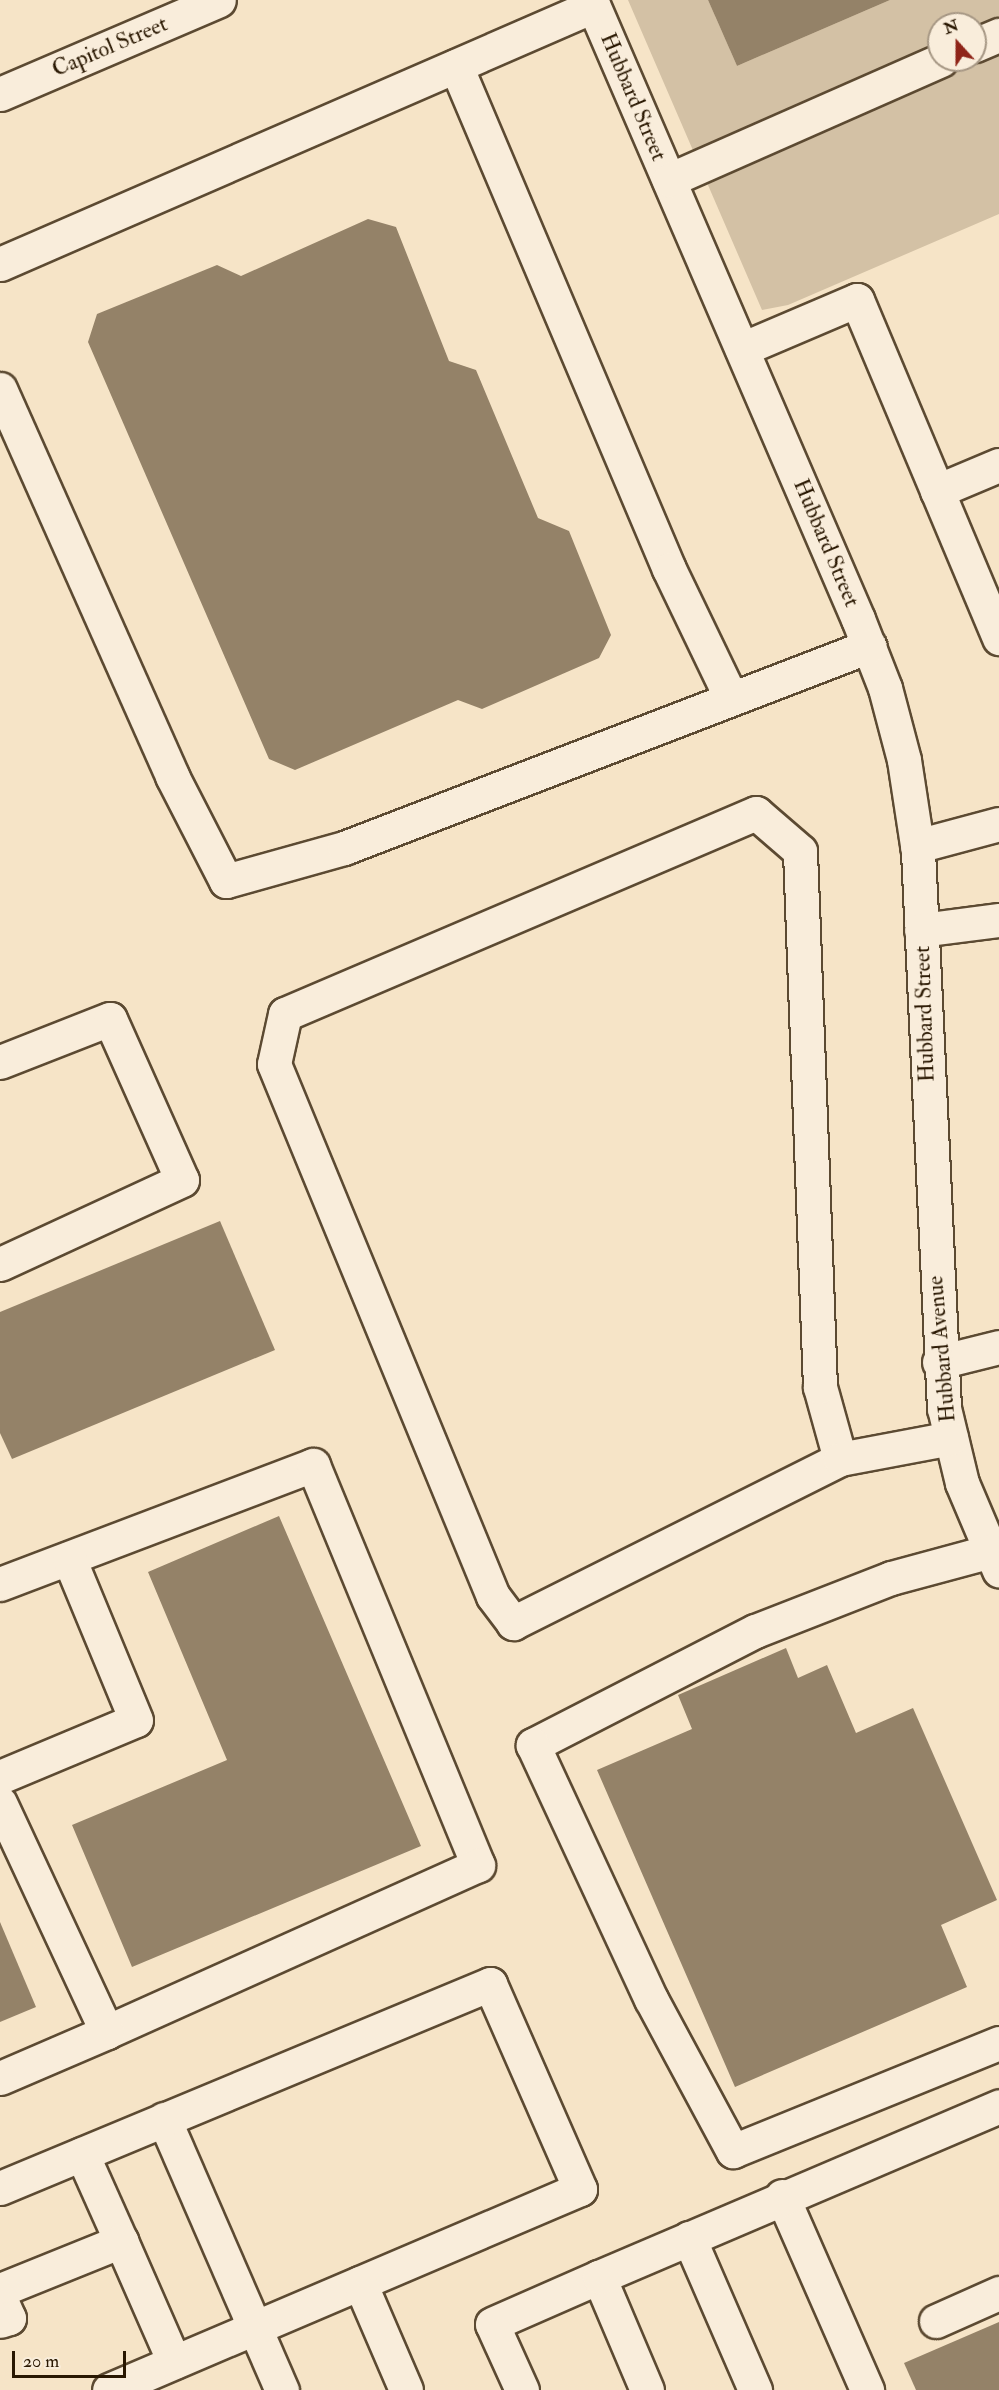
<!DOCTYPE html>
<style>
body{margin:0}
#map{position:relative;width:999px;height:2390px;overflow:hidden;background:#f6e4c7;font-family:"IM FELL Double Pica",serif}
div>[style]{position:absolute}
.green>*{inset:0;background:#d3c1a5}
.building>*{inset:0;background:#948268}
.roads{filter:drop-shadow(2px 0 #5c4a32) drop-shadow(-2px 0 #5c4a32) drop-shadow(0 2px #5c4a32) drop-shadow(0 -2px #5c4a32)}
.minor>*{height:33px;margin:-16.5px;padding:0 16.5px;transform-origin:16.5px;border-radius:16.5px;background:#f9eddb}
span{translate:-50% -50%;white-space:nowrap;text-align:center;line-height:1.15;-webkit-text-stroke:5px #f9eddb;paint-order:stroke}
.street-label{font-size:22px;color:#291701}
.north{position:absolute;left:927px;top:12px;width:60px;height:60px;box-sizing:border-box;background:#f9eddb;border:2px solid #a69784;border-radius:50%;rotate:339deg;font-size:16px;font-weight:700;line-height:24px;text-align:center;color:#291701}
.north::after{content:'';display:block;margin:auto;width:21px;height:27px;background:#8f2418;clip-path:polygon(50% 0,100% 100%,50% 72%,0 100%)}
.scale{position:absolute;left:12px;top:2351px;width:114px;height:27px;box-sizing:border-box;border:3px solid #291701;border-top:0;padding-left:8px;font-size:18px;line-height:21px;white-space:nowrap;color:#291701;-webkit-text-stroke:4px #f9eddb;paint-order:stroke}
</style>
<div id="map">
<div class="green">
<i style="clip-path:polygon(evenodd,628px 0,708px 0,737px 66px,890px 0,999px 0,999px 214px,788px 305px,762px 310px,628px 0,939px 24px,975px 24px,975px 60px,939px 60px,939px 24px)"></i>
</div>
<div class="building">
<i style="clip-path:polygon(708px 0,890px 0,737px 66px)"></i>
<i style="clip-path:polygon(368px 219px,396px 227px,449px 361px,476px 370px,538px 518px,569px 531px,611px 635px,599px 658px,482px 709px,458px 700px,295px 770px,269px 759px,88px 342px,97px 314px,217px 265px,241px 276px)"></i>
<i style="clip-path:polygon(220px 1221px,275px 1350px,12px 1459px,0 1433px,0 1312px)"></i>
<i style="clip-path:polygon(279px 1516px,421px 1846px,132px 1967px,72px 1825px,227px 1760px,148px 1572px)"></i>
<i style="clip-path:polygon(786px 1648px,798px 1678px,827px 1665px,856px 1733px,913px 1708px,997px 1900px,941px 1925px,967px 1987px,735px 2087px,597px 1770px,692px 1729px,678px 1695px)"></i>
<i style="clip-path:polygon(0 1922px,36px 2007px,0 2022px)"></i>
<i style="clip-path:polygon(999px 2322px,999px 2390px,916px 2390px,904px 2363px)"></i>
</div>
<div class="roads">
<div class="minor">
<i style="left:591px;top:0;width:674px;rotate:66.67deg"></i>
<i style="left:858px;top:619px;width:74px;rotate:68.6deg"></i>
<i style="left:885px;top:688px;width:74px;rotate:75.2deg"></i>
<i style="left:904px;top:760px;width:92px;rotate:81.3deg"></i>
<i style="left:918px;top:851px;width:558px;rotate:87.33deg"></i>
<i style="left:944px;top:1408px;width:77px;rotate:76.5deg"></i>
<i style="left:962px;top:1483px;width:95px;rotate:67deg"></i>
<i style="left:975px;top:45px;width:26px;rotate:-23deg"></i>
<i style="left:456px;top:66px;width:546px;rotate:67.05deg"></i>
<i style="left:669px;top:569px;width:143px;rotate:64.3deg"></i>
<i style="left:0;top:94px;width:238px;rotate:-23.2deg"></i>
<i style="left:669px;top:180px;width:297px;rotate:-23.8deg"></i>
<i style="left:0;top:264px;width:647px;rotate:-23.51deg"></i>
<i style="left:742px;top:349px;width:125px;rotate:-23.1deg"></i>
<i style="left:857px;top:300px;width:367px;rotate:67.2deg"></i>
<i style="left:0;top:389px;width:424px;rotate:66deg"></i>
<i style="left:172px;top:776px;width:118px;rotate:62.8deg"></i>
<i style="left:226px;top:881px;width:123px;rotate:-15.6deg"></i>
<i style="left:344px;top:848px;width:563px;rotate:-21.04deg"></i>
<i style="left:937px;top:491px;width:67px;rotate:-22.8deg"></i>
<i style="left:917px;top:846px;width:85px;rotate:-15deg"></i>
<i style="left:921px;top:930px;width:79px;rotate:-7.3deg"></i>
<i style="left:0;top:1062px;width:118px;rotate:-21.4deg"></i>
<i style="left:110px;top:1019px;width:176px;rotate:65.9deg"></i>
<i style="left:182px;top:1180px;width:200px;rotate:155.2deg"></i>
<i style="left:939px;top:1362px;width:62px;rotate:-14deg"></i>
<i style="left:840px;top:1459px;width:75px;rotate:-105.5deg"></i>
<i style="left:820px;top:1387px;width:536px;rotate:-92.14deg"></i>
<i style="left:800px;top:851px;width:58px;rotate:-139.2deg"></i>
<i style="left:756px;top:813px;width:512px;rotate:156.89deg"></i>
<i style="left:285px;top:1014px;width:51px;rotate:102.4deg"></i>
<i style="left:274px;top:1064px;width:575px;rotate:67.63deg"></i>
<i style="left:493px;top:1596px;width:34px;rotate:53deg"></i>
<i style="left:513px;top:1623px;width:366px;rotate:-26.6deg"></i>
<i style="left:840px;top:1459px;width:113px;rotate:-10.7deg"></i>
<i style="left:991px;top:1551px;width:104px;rotate:164.9deg"></i>
<i style="left:891px;top:1578px;width:146px;rotate:158.7deg"></i>
<i style="left:755px;top:1631px;width:250px;rotate:152.8deg"></i>
<i style="left:533px;top:1745px;width:280px;rotate:65.1deg"></i>
<i style="left:651px;top:1999px;width:173px;rotate:61.7deg"></i>
<i style="left:733px;top:2151px;width:287px;rotate:-22.1deg"></i>
<i style="left:0;top:1584px;width:335px;rotate:-20.8deg"></i>
<i style="left:313px;top:1465px;width:433px;rotate:67.6deg"></i>
<i style="left:478px;top:1865px;width:407px;rotate:155.8deg"></i>
<i style="left:0;top:1777px;width:147px;rotate:-22.7deg"></i>
<i style="left:136px;top:1720px;width:175px;rotate:-112.5deg"></i>
<i style="left:0;top:1803px;width:253px;rotate:65deg"></i>
<i style="left:107px;top:2032px;width:116px;rotate:156.7deg"></i>
<i style="left:164px;top:2119px;width:296px;rotate:66.5deg"></i>
<i style="left:82px;top:2154px;width:95px;rotate:65.9deg"></i>
<i style="left:0;top:2188px;width:531px;rotate:-22.6deg"></i>
<i style="left:490px;top:1984px;width:224px;rotate:66.3deg"></i>
<i style="left:580px;top:2189px;width:512px;rotate:156.89deg"></i>
<i style="left:782px;top:2196px;width:212px;rotate:66.3deg"></i>
<i style="left:689px;top:2238px;width:166px;rotate:66.5deg"></i>
<i style="left:360px;top:2283px;width:116px;rotate:66.7deg"></i>
<i style="left:0;top:2290px;width:131px;rotate:-22deg"></i>
<i style="left:121px;top:2241px;width:132px;rotate:66.3deg"></i>
<i style="left:0;top:2298px;width:22px;rotate:66deg"></i>
<i style="left:9px;top:2318px;width:9px;rotate:162deg"></i>
<i style="left:936px;top:2321px;width:69px;rotate:-24deg"></i>
<i style="left:522px;top:2390px;width:72px;rotate:-114.4deg"></i>
<i style="left:492px;top:2324px;width:117px;rotate:-23.7deg"></i>
<i style="left:647px;top:2390px;width:123px;rotate:-113deg"></i>
<i style="left:599px;top:2277px;width:435px;rotate:-23.1deg"></i>
</div>
</div>
<div class="street-label">
<span style="left:110px;top:47px;rotate:-23deg">Capitol Street</span>
<span style="left:633px;top:97px;rotate:67deg">Hubbard Street</span>
<span style="left:826px;top:543px;rotate:67deg">Hubbard Street</span>
<span style="left:925px;top:1014px;rotate:-92deg">Hubbard Street</span>
<span style="left:942px;top:1349px;rotate:-95deg">Hubbard Avenue</span>
</div>
<div class="north">N</div>
<div class="scale">20 m</div>
</div>
